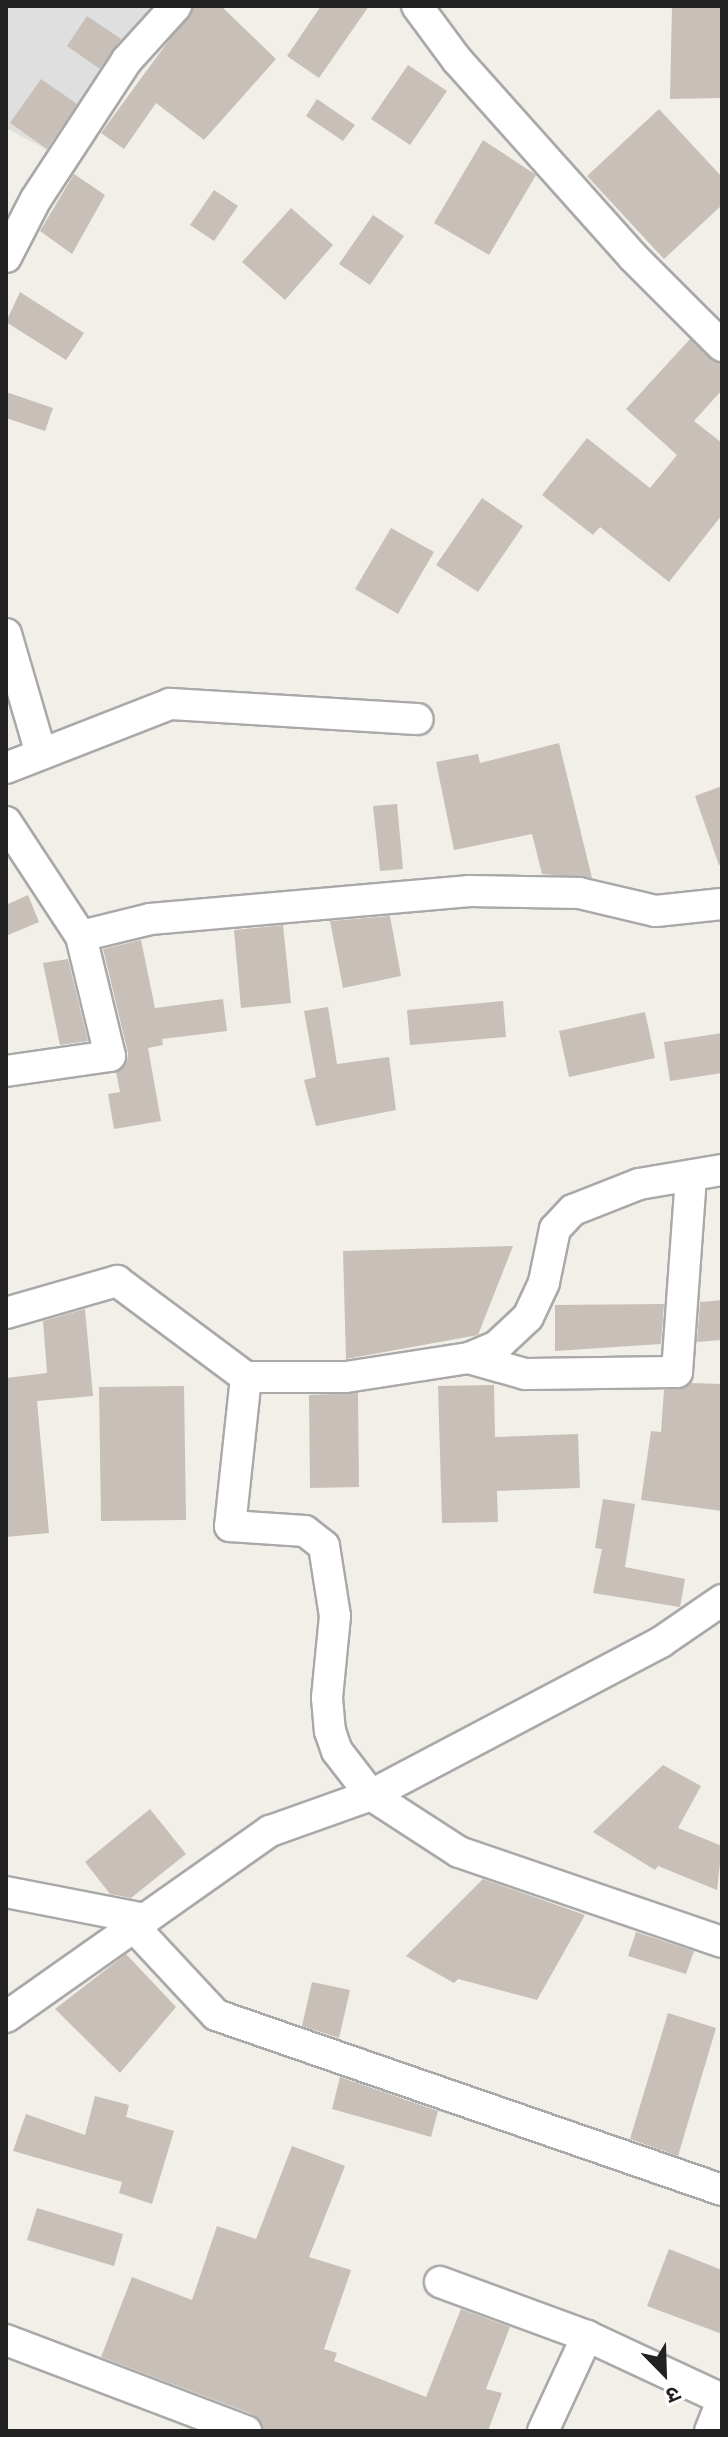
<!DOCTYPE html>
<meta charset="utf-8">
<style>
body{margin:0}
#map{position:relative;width:728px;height:2437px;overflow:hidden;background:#f2efe9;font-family:Ubuntu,"Noto Sans Devanagari",sans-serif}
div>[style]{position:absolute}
.residential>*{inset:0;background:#e0dfdf}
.building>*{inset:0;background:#c7bfb8}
.roads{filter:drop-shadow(2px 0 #a9a9a9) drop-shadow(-2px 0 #a9a9a9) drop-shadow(0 2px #a9a9a9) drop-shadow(0 -2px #a9a9a9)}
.street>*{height:30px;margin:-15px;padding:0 15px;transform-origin:15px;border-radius:15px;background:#fff}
span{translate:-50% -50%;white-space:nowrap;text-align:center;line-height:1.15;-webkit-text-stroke:6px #fff;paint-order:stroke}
.frame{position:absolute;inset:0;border:8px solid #222;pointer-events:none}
.north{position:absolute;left:624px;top:2333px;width:80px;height:80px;-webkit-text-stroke:6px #fff;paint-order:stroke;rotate:157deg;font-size:22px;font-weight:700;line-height:32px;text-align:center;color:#222}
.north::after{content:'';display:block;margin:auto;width:28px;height:36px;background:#222;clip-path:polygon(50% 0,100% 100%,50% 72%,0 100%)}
</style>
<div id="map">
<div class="residential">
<i style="clip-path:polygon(6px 6px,170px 6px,58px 156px,6px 128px)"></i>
</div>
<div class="building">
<i style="clip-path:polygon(194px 6px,221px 6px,276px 59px,204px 140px,156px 103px,124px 149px,101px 133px)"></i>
<i style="clip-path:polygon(321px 6px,369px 6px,319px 78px,287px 56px)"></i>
<i style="clip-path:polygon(672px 6px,722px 6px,722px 98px,670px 99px)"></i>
<i style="clip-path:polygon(87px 16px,121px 39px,100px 69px,67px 46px)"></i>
<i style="clip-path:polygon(408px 65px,447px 91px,410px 145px,371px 119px)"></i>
<i style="clip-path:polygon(41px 79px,77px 104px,47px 149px,10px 123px)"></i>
<i style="clip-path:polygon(317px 99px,355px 125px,343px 141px,306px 116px)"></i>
<i style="clip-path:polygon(659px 109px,722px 177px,722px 205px,664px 259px,587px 176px)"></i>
<i style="clip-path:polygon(483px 140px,536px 175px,489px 255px,434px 223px)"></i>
<i style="clip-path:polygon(74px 174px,105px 195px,72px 254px,40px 231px)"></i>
<i style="clip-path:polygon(214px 190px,238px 206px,214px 241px,190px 225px)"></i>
<i style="clip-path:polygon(291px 208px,333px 245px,285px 300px,242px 262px)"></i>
<i style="clip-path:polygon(373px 215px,404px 236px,370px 285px,339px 264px)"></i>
<i style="clip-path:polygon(20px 292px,84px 333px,66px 360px,6px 322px)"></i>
<i style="clip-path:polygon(690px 339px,722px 363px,722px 390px,694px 421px,722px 443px,722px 515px,669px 582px,600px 527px,593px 535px,542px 495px,587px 438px,650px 488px,677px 455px,626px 409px)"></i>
<i style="clip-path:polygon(6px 392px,53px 408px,45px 431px,6px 418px)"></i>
<i style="clip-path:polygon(482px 498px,523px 526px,478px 592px,436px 565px)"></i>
<i style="clip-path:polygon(391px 528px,434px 552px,398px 614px,355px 589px)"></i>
<i style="clip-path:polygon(559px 743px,592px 878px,542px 874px,532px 834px,454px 850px,436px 762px,478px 754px,480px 763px)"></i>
<i style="clip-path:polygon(722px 786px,722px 864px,719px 865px,695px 796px)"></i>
<i style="clip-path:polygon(397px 804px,403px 869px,380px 871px,373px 806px)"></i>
<i style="clip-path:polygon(28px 895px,39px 922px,6px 936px,6px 905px)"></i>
<i style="clip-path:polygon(390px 916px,401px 976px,343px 988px,330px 921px)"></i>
<i style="clip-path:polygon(283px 925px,291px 1003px,241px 1008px,234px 930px)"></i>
<i style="clip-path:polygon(141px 940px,155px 1008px,223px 999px,227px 1031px,162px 1039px,163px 1045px,148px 1048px,161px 1121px,114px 1129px,108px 1094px,120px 1092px,116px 1072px,127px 1062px,128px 1053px,103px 949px)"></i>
<i style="clip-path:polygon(68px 959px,88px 1041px,60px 1045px,43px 963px)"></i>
<i style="clip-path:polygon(503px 1001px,506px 1037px,410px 1045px,407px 1010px)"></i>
<i style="clip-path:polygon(328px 1007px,337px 1064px,389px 1057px,396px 1110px,316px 1126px,304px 1080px,316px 1077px,304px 1011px)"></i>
<i style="clip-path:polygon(645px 1012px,655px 1058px,569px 1077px,559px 1031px)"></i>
<i style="clip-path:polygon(722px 1033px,722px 1073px,670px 1081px,664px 1042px)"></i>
<i style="clip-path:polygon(513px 1246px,478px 1335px,346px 1359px,343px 1251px)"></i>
<i style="clip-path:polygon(722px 1300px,722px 1340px,697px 1342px,700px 1302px)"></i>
<i style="clip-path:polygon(664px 1304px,661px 1344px,555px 1351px,555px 1305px)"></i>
<i style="clip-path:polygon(85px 1309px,93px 1396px,37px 1401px,49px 1533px,6px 1537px,6px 1378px,47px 1373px,43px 1321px)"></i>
<i style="clip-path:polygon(691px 1383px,722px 1384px,722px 1511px,641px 1500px,651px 1431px,661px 1432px,664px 1390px)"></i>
<i style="clip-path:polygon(494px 1385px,495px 1437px,578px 1434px,580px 1488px,497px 1491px,498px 1522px,442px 1523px,438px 1386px)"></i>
<i style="clip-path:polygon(184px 1386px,186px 1520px,101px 1521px,99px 1387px)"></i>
<i style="clip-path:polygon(358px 1393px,359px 1487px,310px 1488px,309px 1395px)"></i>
<i style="clip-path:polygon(603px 1499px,635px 1504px,625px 1567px,685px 1579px,680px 1607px,593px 1593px,602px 1549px,595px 1548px)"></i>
<i style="clip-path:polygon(663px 1765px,701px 1786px,678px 1828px,722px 1846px,717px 1890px,658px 1866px,655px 1870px,593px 1832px)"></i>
<i style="clip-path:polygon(150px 1809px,186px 1854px,131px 1898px,110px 1894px,85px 1862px)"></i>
<i style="clip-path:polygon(483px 1879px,585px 1915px,537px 2000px,458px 1979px,454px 1983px,406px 1956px)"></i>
<i style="clip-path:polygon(636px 1932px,694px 1951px,686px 1974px,628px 1956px)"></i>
<i style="clip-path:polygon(126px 1954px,176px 2007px,120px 2073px,55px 2009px)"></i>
<i style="clip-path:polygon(312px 1982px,350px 1990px,339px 2038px,302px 2026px)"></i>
<i style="clip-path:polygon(668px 2013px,716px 2028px,678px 2156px,630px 2139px)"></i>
<i style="clip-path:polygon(340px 2077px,438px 2111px,431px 2137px,332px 2109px)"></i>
<i style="clip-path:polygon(95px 2096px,129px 2105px,126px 2117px,174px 2131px,152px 2204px,119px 2193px,122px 2182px,13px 2151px,26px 2114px,85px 2135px)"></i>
<i style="clip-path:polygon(292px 2146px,345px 2166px,309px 2257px,351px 2270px,324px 2349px,337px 2353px,334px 2361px,426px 2397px,461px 2309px,510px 2327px,486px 2389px,502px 2393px,488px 2431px,264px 2431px,252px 2414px,101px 2357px,132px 2277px,192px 2300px,217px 2226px,256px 2239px)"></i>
<i style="clip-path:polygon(37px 2208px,123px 2234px,114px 2266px,27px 2240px)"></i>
<i style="clip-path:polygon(669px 2249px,722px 2270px,722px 2334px,647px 2306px)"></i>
</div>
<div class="roads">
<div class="street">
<i style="left:417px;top:6px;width:67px;rotate:53.5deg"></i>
<i style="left:457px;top:60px;width:264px;rotate:48.2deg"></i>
<i style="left:633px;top:257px;width:126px;rotate:45deg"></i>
<i style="left:6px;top:257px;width:65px;rotate:-62.7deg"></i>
<i style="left:36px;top:199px;width:166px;rotate:-56.8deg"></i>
<i style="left:127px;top:60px;width:73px;rotate:-47.8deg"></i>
<i style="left:6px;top:634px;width:125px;rotate:73.7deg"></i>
<i style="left:6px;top:768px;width:176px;rotate:-21.3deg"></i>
<i style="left:170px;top:704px;width:248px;rotate:3.5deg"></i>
<i style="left:6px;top:822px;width:136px;rotate:56.7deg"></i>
<i style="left:81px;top:936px;width:71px;rotate:-13.8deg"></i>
<i style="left:150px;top:919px;width:321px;rotate:-5deg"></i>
<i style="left:470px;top:891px;width:109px;rotate:1.1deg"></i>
<i style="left:579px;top:893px;width:79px;rotate:13.2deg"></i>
<i style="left:656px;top:911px;width:66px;rotate:-6.1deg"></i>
<i style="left:6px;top:1071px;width:105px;rotate:-8.2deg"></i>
<i style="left:110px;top:1056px;width:123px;rotate:-103.6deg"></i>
<i style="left:6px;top:1313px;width:116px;rotate:-16.1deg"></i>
<i style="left:117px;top:1281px;width:161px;rotate:36.7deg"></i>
<i style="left:246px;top:1377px;width:100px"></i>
<i style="left:346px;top:1377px;width:124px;rotate:-8.8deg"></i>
<i style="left:469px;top:1358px;width:30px;rotate:-23deg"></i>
<i style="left:497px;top:1346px;width:42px;rotate:-43.1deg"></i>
<i style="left:528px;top:1317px;width:38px;rotate:-65deg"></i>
<i style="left:544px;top:1282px;width:54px;rotate:-78.3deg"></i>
<i style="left:555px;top:1229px;width:26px;rotate:-47deg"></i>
<i style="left:573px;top:1210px;width:71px;rotate:-21.5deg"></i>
<i style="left:639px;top:1184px;width:84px;rotate:-9.6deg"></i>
<i style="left:469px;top:1358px;width:58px;rotate:15.9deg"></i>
<i style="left:525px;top:1374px;width:152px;rotate:-0.8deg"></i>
<i style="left:677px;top:1372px;width:197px;rotate:-85.9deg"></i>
<i style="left:246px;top:1377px;width:150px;rotate:96.1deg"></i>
<i style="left:230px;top:1526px;width:75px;rotate:3.8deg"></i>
<i style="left:305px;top:1531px;width:24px;rotate:38deg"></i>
<i style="left:324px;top:1546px;width:71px;rotate:81.1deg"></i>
<i style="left:335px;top:1616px;width:82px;rotate:95.6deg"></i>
<i style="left:327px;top:1698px;width:33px;rotate:85deg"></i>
<i style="left:330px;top:1731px;width:21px;rotate:71deg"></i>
<i style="left:337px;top:1751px;width:56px;rotate:52.3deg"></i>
<i style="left:371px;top:1795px;width:105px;rotate:32.9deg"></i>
<i style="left:459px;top:1852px;width:278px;rotate:18.9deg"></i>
<i style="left:6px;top:1892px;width:142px;rotate:11deg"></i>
<i style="left:134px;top:1927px;width:120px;rotate:47deg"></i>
<i style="left:216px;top:2015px;width:535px;rotate:19.08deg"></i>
<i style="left:6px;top:2017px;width:323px;rotate:-35.2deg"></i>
<i style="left:270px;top:1831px;width:107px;rotate:-19.6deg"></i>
<i style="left:371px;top:1795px;width:328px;rotate:-27.8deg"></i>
<i style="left:661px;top:1642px;width:74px;rotate:-34.5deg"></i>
<i style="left:440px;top:2282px;width:157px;rotate:20.2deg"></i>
<i style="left:587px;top:2336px;width:149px;rotate:25deg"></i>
<i style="left:6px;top:2340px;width:257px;rotate:20.8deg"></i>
<i style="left:543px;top:2431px;width:105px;rotate:-65.1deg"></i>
<i style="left:710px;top:2431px;width:32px;rotate:-68deg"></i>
</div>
</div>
<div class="frame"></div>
<div class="north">उ</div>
</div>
